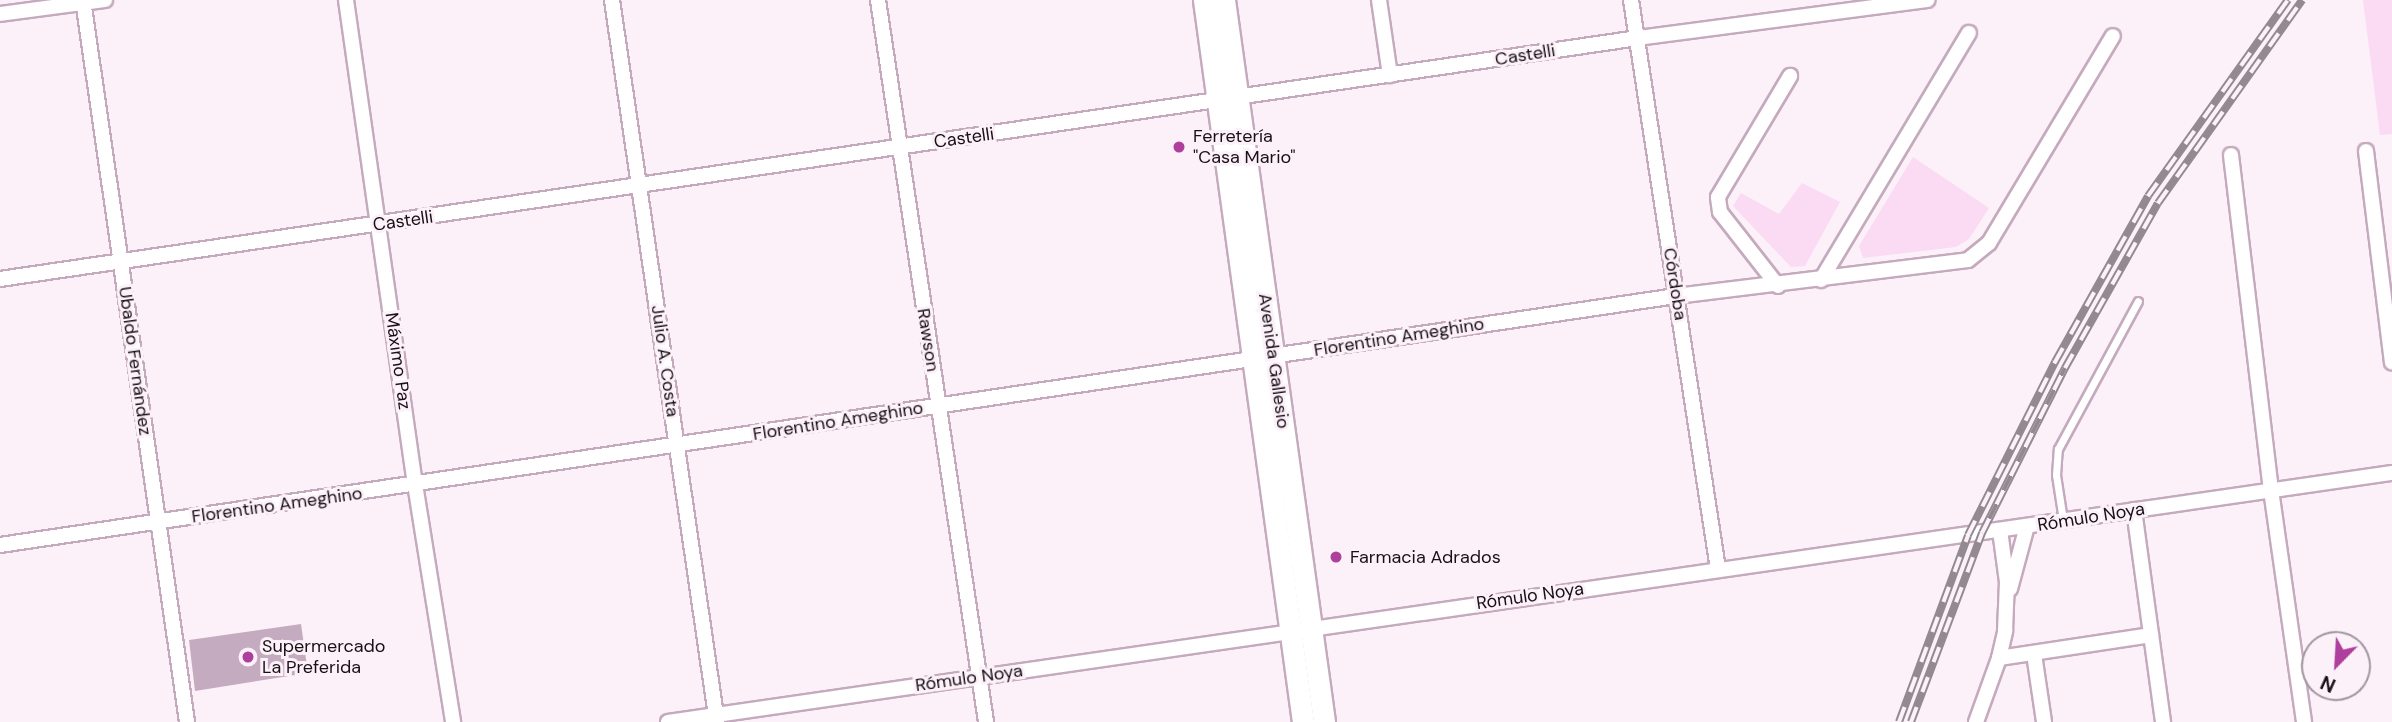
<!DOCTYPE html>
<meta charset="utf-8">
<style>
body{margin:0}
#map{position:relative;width:2392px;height:722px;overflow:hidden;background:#fcf1f9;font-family:"DM Sans",sans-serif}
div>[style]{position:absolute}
.green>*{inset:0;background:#fbdaf4}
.building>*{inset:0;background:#c5abbf}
.roads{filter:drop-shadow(2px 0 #c5aabe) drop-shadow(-2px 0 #c5aabe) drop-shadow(0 2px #c5aabe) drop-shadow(0 -2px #c5aabe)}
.service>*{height:7px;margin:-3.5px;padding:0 3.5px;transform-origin:3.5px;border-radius:3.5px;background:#fff}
.minor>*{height:14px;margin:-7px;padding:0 7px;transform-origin:7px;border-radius:7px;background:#fff}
.secondary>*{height:21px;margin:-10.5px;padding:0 10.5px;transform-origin:10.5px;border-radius:10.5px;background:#fff}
.rail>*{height:8px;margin-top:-4px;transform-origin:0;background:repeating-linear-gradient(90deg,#fcf1f9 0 16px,#938990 0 32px);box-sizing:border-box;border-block:2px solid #938990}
.dots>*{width:19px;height:19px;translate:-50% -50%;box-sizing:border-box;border:4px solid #fcf1f9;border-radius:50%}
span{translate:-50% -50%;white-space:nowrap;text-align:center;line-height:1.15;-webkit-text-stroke:6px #fcf1f9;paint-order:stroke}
.street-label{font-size:18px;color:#191017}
.poi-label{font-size:18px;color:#191017}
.left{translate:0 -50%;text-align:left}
.north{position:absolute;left:2301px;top:631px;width:70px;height:70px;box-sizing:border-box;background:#fcf1f9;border:2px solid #a1979f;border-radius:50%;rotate:204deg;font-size:19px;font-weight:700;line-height:28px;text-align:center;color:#191017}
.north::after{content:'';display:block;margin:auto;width:24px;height:32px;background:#ae3f9d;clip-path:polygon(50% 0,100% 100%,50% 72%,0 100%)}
</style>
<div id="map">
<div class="green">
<i style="clip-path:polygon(2363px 0,2392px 0,2392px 134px,2380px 135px)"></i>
<i style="clip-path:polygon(1913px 157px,1989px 208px,1969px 239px,1956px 247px,1863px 258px,1859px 246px)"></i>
<i style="clip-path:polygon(1802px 183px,1840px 202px,1805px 266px,1791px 267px,1733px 206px,1741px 193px,1779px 214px)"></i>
</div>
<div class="building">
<i style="clip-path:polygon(301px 624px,308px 673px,195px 691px,189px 640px)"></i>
</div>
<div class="roads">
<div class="service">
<i style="left:2063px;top:520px;width:46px;rotate:-98.8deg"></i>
<i style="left:2056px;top:475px;width:26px;rotate:-86deg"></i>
<i style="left:2058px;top:449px;width:168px;rotate:-61.6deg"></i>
</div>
<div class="minor">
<i style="left:83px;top:0;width:729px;rotate:81.8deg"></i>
<i style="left:346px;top:0;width:489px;rotate:81.9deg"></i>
<i style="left:415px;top:484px;width:241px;rotate:80.9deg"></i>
<i style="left:612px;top:0;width:730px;rotate:81.73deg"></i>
<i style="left:878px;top:0;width:730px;rotate:81.49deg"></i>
<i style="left:1379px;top:0;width:76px;rotate:81.7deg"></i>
<i style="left:1631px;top:0;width:576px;rotate:81.31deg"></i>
<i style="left:0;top:14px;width:106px;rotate:-7.6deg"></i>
<i style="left:2366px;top:151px;width:213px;rotate:83deg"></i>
<i style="left:2231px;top:155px;width:337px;rotate:83.2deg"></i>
<i style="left:2271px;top:490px;width:234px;rotate:81.9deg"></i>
<i style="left:0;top:279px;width:1656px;rotate:-8.37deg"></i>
<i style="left:1638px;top:38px;width:292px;rotate:-7.5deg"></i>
<i style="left:1821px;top:280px;width:288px;rotate:-59.1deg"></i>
<i style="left:1778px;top:286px;width:94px;rotate:-128.1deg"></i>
<i style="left:1720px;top:212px;width:15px;rotate:-98deg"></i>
<i style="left:1718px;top:197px;width:141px;rotate:-59.2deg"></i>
<i style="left:2134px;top:510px;width:214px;rotate:82.2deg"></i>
<i style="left:0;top:545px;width:1694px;rotate:-8.45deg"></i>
<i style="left:1676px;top:296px;width:294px;rotate:-7deg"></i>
<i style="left:1968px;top:260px;width:27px;rotate:-39deg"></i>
<i style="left:1989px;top:243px;width:241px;rotate:-59.1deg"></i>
<i style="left:2010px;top:589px;width:65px;rotate:-74.9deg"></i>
<i style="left:2034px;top:654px;width:69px;rotate:81.6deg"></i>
<i style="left:1999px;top:658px;width:154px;rotate:-8.6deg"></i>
<i style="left:668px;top:722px;width:1742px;rotate:-8.22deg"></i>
<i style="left:1976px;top:722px;width:68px;rotate:-70.2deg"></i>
<i style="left:1999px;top:658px;width:28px;rotate:-77deg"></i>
<i style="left:2005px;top:631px;width:49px;rotate:-87.7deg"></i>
<i style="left:2007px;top:582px;width:52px;rotate:-97.7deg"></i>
</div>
<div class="secondary">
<i style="left:1204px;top:0;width:729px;rotate:82.19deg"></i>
<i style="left:1224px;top:0;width:729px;rotate:82.11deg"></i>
</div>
</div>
<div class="rail">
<i style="left:1899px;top:722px;width:199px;rotate:-69.7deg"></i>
<i style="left:1968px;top:535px;width:194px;rotate:-63.3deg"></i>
<i style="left:2055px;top:362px;width:190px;rotate:-60.7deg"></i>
<i style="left:2148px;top:196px;width:241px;rotate:-54.5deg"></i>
<i style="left:1911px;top:722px;width:202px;rotate:-69.4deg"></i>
<i style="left:1982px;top:533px;width:185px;rotate:-63.3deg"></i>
<i style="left:2065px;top:368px;width:189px;rotate:-60.6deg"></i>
<i style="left:2158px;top:203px;width:249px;rotate:-54.6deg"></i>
</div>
<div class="dots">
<i style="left:1179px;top:147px;background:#ae3f9d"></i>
<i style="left:1336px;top:557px;background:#ae3f9d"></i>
<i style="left:248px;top:657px;background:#ae3f9d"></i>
</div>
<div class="street-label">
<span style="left:1525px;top:55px;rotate:-9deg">Castelli</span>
<span style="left:964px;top:138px;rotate:-8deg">Castelli</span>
<span style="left:403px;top:221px;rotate:-8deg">Castelli</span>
<span style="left:1675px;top:284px;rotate:81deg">Córdoba</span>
<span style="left:1399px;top:337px;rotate:-9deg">Florentino Ameghino</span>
<span style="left:928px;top:340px;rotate:81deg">Rawson</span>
<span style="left:135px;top:361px;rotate:82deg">Ubaldo Fernández</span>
<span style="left:398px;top:361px;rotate:82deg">Máximo Paz</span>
<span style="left:665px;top:361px;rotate:82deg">Julio A. Costa</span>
<span style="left:1274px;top:361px;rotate:82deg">Avenida Gallesio</span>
<span style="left:838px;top:421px;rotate:-9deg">Florentino Ameghino</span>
<span style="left:277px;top:505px;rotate:-8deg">Florentino Ameghino</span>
<span style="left:2091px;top:517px;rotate:-9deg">Rómulo Noya</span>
<span style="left:1530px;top:596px;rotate:-8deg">Rómulo Noya</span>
<span style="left:969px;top:678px;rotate:-8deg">Rómulo Noya</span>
</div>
<div class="poi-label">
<span class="left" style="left:1193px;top:147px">Ferretería<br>"Casa Mario"</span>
<span class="left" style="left:1350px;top:557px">Farmacia Adrados</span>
<span class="left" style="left:262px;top:657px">Supermercado<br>La Preferida</span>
</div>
<div class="north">N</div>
</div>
